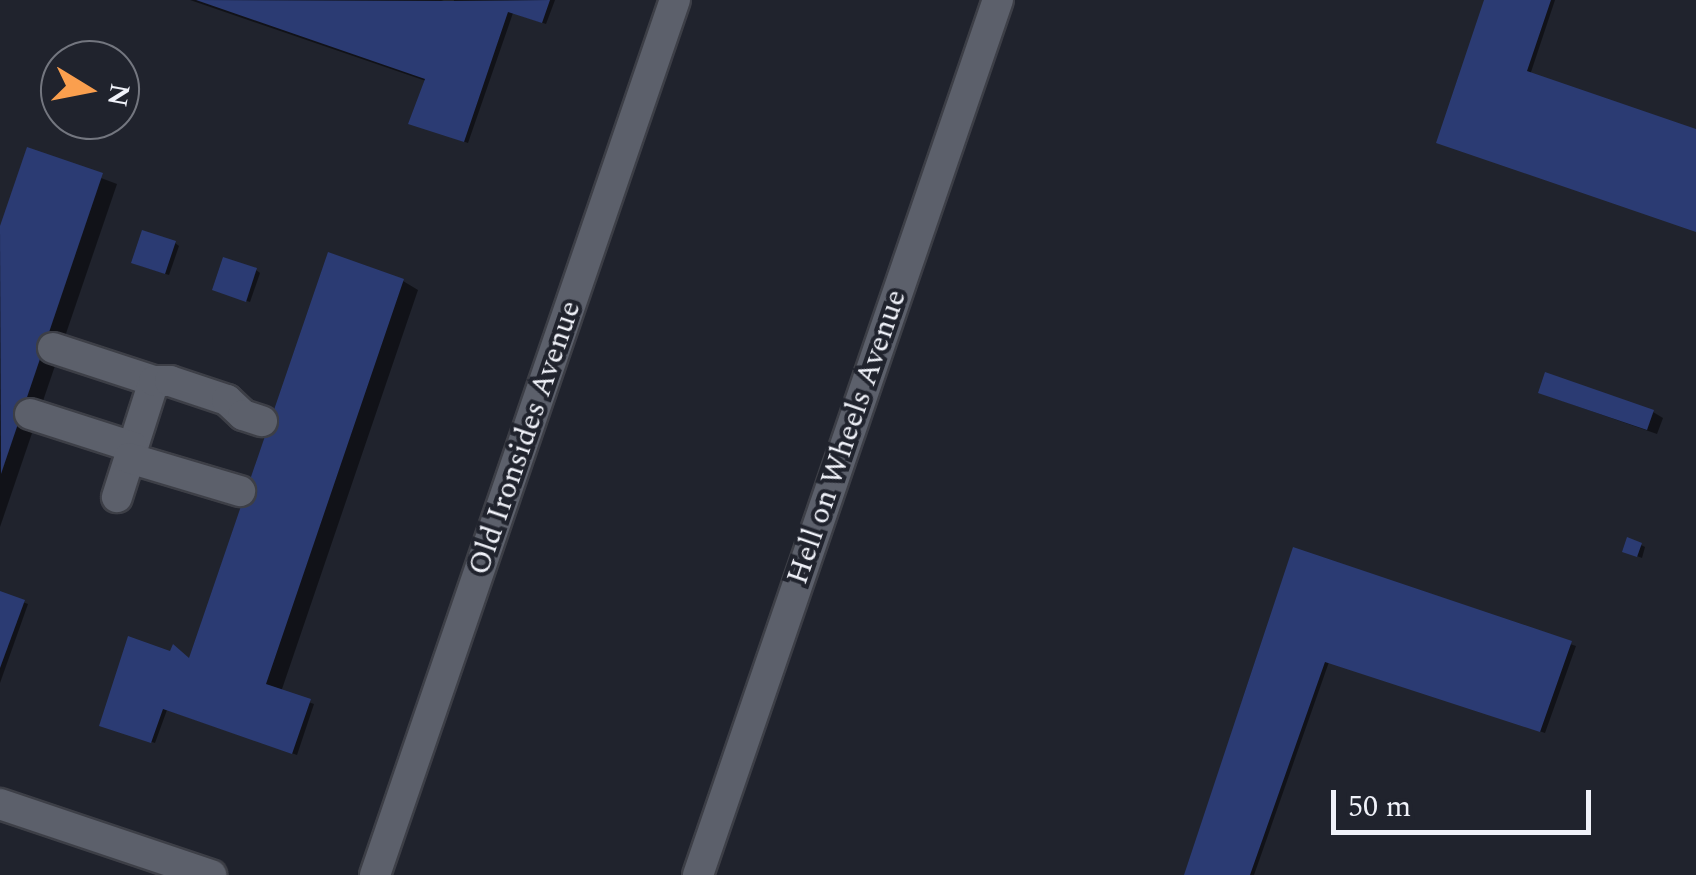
<!DOCTYPE html>
<style>
body{margin:0}
#map{position:relative;width:1696px;height:875px;overflow:hidden;background:#20232d;font-family:Spectral,serif}
div>[style]{position:absolute}
.shadow>*{inset:0;background:#0007}
.building>*{inset:0;background:#2b3b73}
.roads{filter:drop-shadow(2px 0 #3d3f47) drop-shadow(-2px 0 #3d3f47) drop-shadow(0 2px #3d3f47) drop-shadow(0 -2px #3d3f47)}
.minor>*{height:30px;margin:-15px;padding:0 15px;transform-origin:15px;border-radius:15px;background:#5c606b}
span{translate:-50% -50%;white-space:nowrap;text-align:center;line-height:1.15;-webkit-text-stroke:8px #20232d;paint-order:stroke}
.street-label{font-size:30px;color:#f0f2f9}
.north{position:absolute;left:40px;top:40px;width:100px;height:100px;box-sizing:border-box;background:#20232d;border:2px solid #73767f;border-radius:50%;rotate:100deg;font-size:28px;font-weight:700;line-height:40px;text-align:center;color:#f0f2f9}
.north::after{content:'';display:block;margin:auto;width:35px;height:45px;background:#fa9f4e;clip-path:polygon(50% 0,100% 100%,50% 72%,0 100%)}
.scale{position:absolute;left:1331px;top:790px;width:260px;height:45px;box-sizing:border-box;border:5px solid #f0f2f9;border-top:0;padding-left:12px;font-size:30px;line-height:35px;white-space:nowrap;color:#f0f2f9;-webkit-text-stroke:8px #20232d;paint-order:stroke}
</style>
<div id="map">
<div class="shadow">
<i style="clip-path:polygon(190px 0,441px 0,453px 4px,454px 0,555px 0,546px 24px,513px 13px,468px 143px,416px 125px,426px 81px)"></i>
<i style="clip-path:polygon(1487px 0,1555px 0,1530px 75px,1696px 132px,1696px 231px,1443px 144px)"></i>
<i style="clip-path:polygon(29px 151px,117px 184px,0 527px,0 234px)"></i>
<i style="clip-path:polygon(175px 243px,179px 246px,169px 275px,138px 265px)"></i>
<i style="clip-path:polygon(256px 270px,260px 273px,250px 302px,219px 292px)"></i>
<i style="clip-path:polygon(403px 281px,418px 290px,281px 692px,314px 704px,297px 755px,167px 710px,155px 743px,106px 727px,174px 647px,190px 661px)"></i>
<i style="clip-path:polygon(1551px 397px,1653px 412px,1663px 418px,1657px 434px)"></i>
<i style="clip-path:polygon(1641px 545px,1645px 547px,1642px 558px,1629px 553px)"></i>
<i style="clip-path:polygon(1294px 550px,1576px 646px,1545px 733px,1329px 662px,1254px 875px,1187px 875px)"></i>
<i style="clip-path:polygon(0 594px,28px 604px,0 683px)"></i>
</div>
<div class="building">
<i style="clip-path:polygon(196px 0,451px 1px,550px 0,542px 23px,508px 12px,464px 142px,408px 124px,425px 79px)"></i>
<i style="clip-path:polygon(1484px 0,1551px 0,1527px 71px,1696px 129px,1696px 232px,1436px 143px)"></i>
<i style="clip-path:polygon(27px 147px,103px 173px,1px 474px,0 226px)"></i>
<i style="clip-path:polygon(142px 230px,176px 241px,165px 274px,131px 263px)"></i>
<i style="clip-path:polygon(328px 252px,404px 279px,266px 684px,311px 699px,292px 754px,163px 709px,151px 743px,99px 726px,128px 636px,170px 651px,173px 644px,189px 658px)"></i>
<i style="clip-path:polygon(223px 257px,257px 268px,246px 302px,212px 290px)"></i>
<i style="clip-path:polygon(1545px 372px,1654px 410px,1647px 430px,1538px 393px)"></i>
<i style="clip-path:polygon(1627px 537px,1642px 543px,1637px 557px,1622px 552px)"></i>
<i style="clip-path:polygon(1293px 547px,1572px 641px,1540px 732px,1325px 662px,1250px 875px,1184px 875px)"></i>
<i style="clip-path:polygon(0 591px,25px 600px,0 668px)"></i>
</div>
<div class="roads">
<div class="minor">
<i style="left:53px;top:348px;width:106px;rotate:18.1deg"></i>
<i style="left:154px;top:381px;width:122px;rotate:107.7deg"></i>
<i style="left:154px;top:381px;width:16px"></i>
<i style="left:170px;top:381px;width:60px;rotate:18.4deg"></i>
<i style="left:227px;top:400px;width:22px;rotate:43deg"></i>
<i style="left:243px;top:415px;width:20px;rotate:18deg"></i>
<i style="left:30px;top:414px;width:108px;rotate:17.8deg"></i>
<i style="left:129px;top:458px;width:116px;rotate:16.6deg"></i>
<i style="left:0;top:804px;width:223px;rotate:18.6deg"></i>
<i style="left:375px;top:875px;width:925px;rotate:-71.08deg"></i>
<i style="left:698px;top:875px;width:925px;rotate:-71.08deg"></i>
</div>
</div>
<div class="street-label">
<span style="left:847px;top:437px;rotate:-71deg">Hell on Wheels Avenue</span>
<span style="left:525px;top:438px;rotate:-71deg">Old Ironsides Avenue</span>
</div>
<div class="north">N</div>
<div class="scale">50 m</div>
</div>
